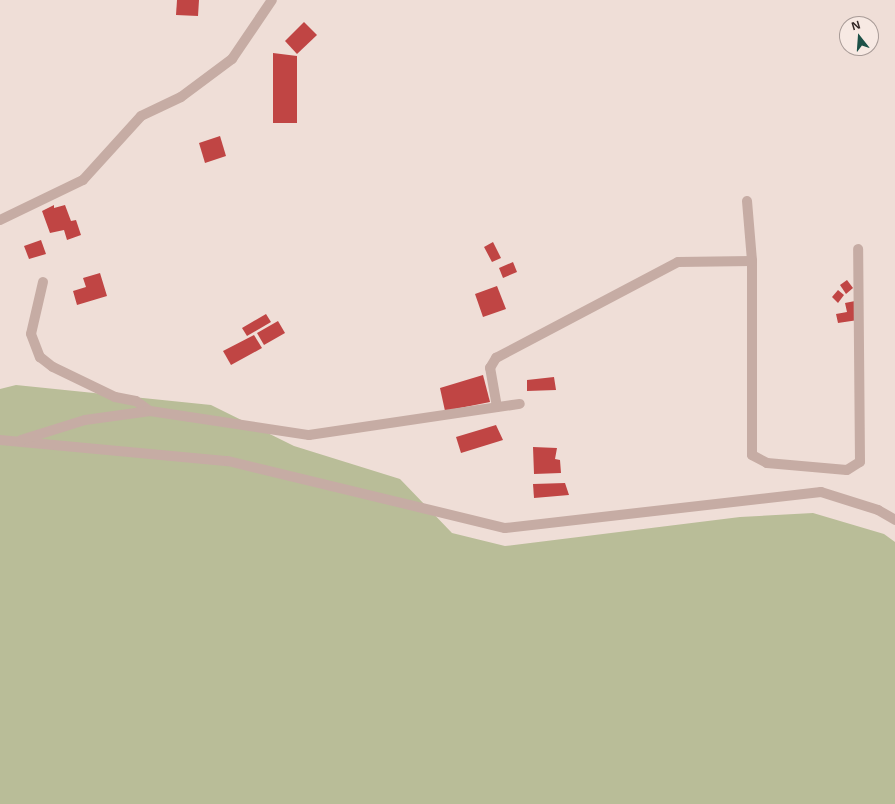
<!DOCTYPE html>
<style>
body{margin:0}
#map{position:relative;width:895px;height:804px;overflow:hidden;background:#efded7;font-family:"Noto Sans",sans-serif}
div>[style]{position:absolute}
.green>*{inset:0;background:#b9bd98}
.building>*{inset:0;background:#c04544}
.minor>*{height:10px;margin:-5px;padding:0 5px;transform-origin:5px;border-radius:5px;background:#c6aca4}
span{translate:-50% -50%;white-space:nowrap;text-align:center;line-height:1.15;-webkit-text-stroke:4px #f7e9e3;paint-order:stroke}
.north{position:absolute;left:839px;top:16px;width:40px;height:40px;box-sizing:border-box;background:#f7e9e3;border:1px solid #a89b97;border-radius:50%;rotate:343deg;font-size:11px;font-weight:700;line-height:16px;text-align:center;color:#322625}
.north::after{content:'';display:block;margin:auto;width:14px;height:18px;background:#1d5148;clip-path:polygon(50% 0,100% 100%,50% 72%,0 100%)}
</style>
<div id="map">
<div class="green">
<i style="clip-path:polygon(16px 385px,211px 405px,294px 446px,400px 479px,452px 533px,505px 546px,740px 517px,813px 513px,884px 534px,895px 542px,895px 804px,0 804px,0 389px)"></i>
</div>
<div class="building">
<i style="clip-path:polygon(177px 0,199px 0,198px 16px,176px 15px)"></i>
<i style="clip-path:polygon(304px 22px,317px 35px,297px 54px,285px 41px)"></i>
<i style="clip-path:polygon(273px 53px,297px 56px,297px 123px,273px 123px)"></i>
<i style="clip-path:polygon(220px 136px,226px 156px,205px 163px,199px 143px)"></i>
<i style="clip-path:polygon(54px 205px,54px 208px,65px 205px,71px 221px,76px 220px,81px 235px,67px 240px,64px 230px,50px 233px,42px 211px)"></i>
<i style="clip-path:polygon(41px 240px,46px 254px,29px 259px,24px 246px)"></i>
<i style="clip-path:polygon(493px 242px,501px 258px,492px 262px,484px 247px)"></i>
<i style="clip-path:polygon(513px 262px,517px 272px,503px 278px,499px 268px)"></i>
<i style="clip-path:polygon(100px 273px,107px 296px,77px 305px,73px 291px,86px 287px,83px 278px)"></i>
<i style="clip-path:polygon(847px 280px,853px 288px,846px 294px,840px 285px)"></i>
<i style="clip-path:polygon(497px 286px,506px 309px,483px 317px,475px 294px)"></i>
<i style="clip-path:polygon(838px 290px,844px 295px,838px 303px,832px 297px)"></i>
<i style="clip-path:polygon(855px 301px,858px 320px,838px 323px,836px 314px,847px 312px,845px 303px)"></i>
<i style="clip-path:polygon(266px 314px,271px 322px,247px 336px,242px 328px)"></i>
<i style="clip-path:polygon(278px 321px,285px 333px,264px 345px,257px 333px)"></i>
<i style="clip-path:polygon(254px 335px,262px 348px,231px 365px,223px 351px)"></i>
<i style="clip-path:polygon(483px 375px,490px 402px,445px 411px,440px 388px)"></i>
<i style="clip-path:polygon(554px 377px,556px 390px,527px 391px,527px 380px)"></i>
<i style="clip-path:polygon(496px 425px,503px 440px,461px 453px,456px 437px)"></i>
<i style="clip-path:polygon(533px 447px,557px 448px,555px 459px,560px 460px,561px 473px,534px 474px)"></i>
<i style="clip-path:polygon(565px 483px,569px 495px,534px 498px,533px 484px)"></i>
</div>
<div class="minor">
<i style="left:747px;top:201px;width:60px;rotate:85.2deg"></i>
<i style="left:752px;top:261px;width:194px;rotate:90deg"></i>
<i style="left:752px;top:455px;width:17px;rotate:28deg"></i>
<i style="left:767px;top:463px;width:80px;rotate:5deg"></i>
<i style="left:847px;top:470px;width:15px;rotate:-32deg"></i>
<i style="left:860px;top:462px;width:213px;rotate:-90.5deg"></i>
<i style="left:0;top:220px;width:92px;rotate:-25.7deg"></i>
<i style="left:83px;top:180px;width:86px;rotate:-47.8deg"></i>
<i style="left:141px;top:116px;width:44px;rotate:-25.4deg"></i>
<i style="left:181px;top:97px;width:64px;rotate:-36.7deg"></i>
<i style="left:232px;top:59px;width:71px;rotate:-55.9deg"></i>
<i style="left:43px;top:282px;width:53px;rotate:103deg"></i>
<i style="left:31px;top:334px;width:25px;rotate:69deg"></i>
<i style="left:40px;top:357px;width:16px;rotate:38deg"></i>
<i style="left:53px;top:367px;width:69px;rotate:25.8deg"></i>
<i style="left:115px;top:397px;width:21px;rotate:11deg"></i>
<i style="left:136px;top:401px;width:17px;rotate:36deg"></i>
<i style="left:497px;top:407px;width:40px;rotate:-100deg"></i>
<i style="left:490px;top:368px;width:12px;rotate:-59deg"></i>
<i style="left:496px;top:358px;width:206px;rotate:-27.8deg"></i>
<i style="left:678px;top:262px;width:74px;rotate:-0.8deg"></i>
<i style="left:0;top:440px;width:229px;rotate:5.3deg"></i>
<i style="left:228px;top:461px;width:285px;rotate:13.6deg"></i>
<i style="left:505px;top:528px;width:318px;rotate:-6.5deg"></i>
<i style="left:821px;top:492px;width:60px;rotate:17.5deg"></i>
<i style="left:878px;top:510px;width:20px;rotate:30deg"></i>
<i style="left:21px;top:440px;width:67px;rotate:-17.4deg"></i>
<i style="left:85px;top:420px;width:66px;rotate:-7.9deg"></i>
<i style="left:150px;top:411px;width:161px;rotate:8.6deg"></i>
<i style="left:309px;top:435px;width:213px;rotate:-8.4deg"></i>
</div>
<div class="north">N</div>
</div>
